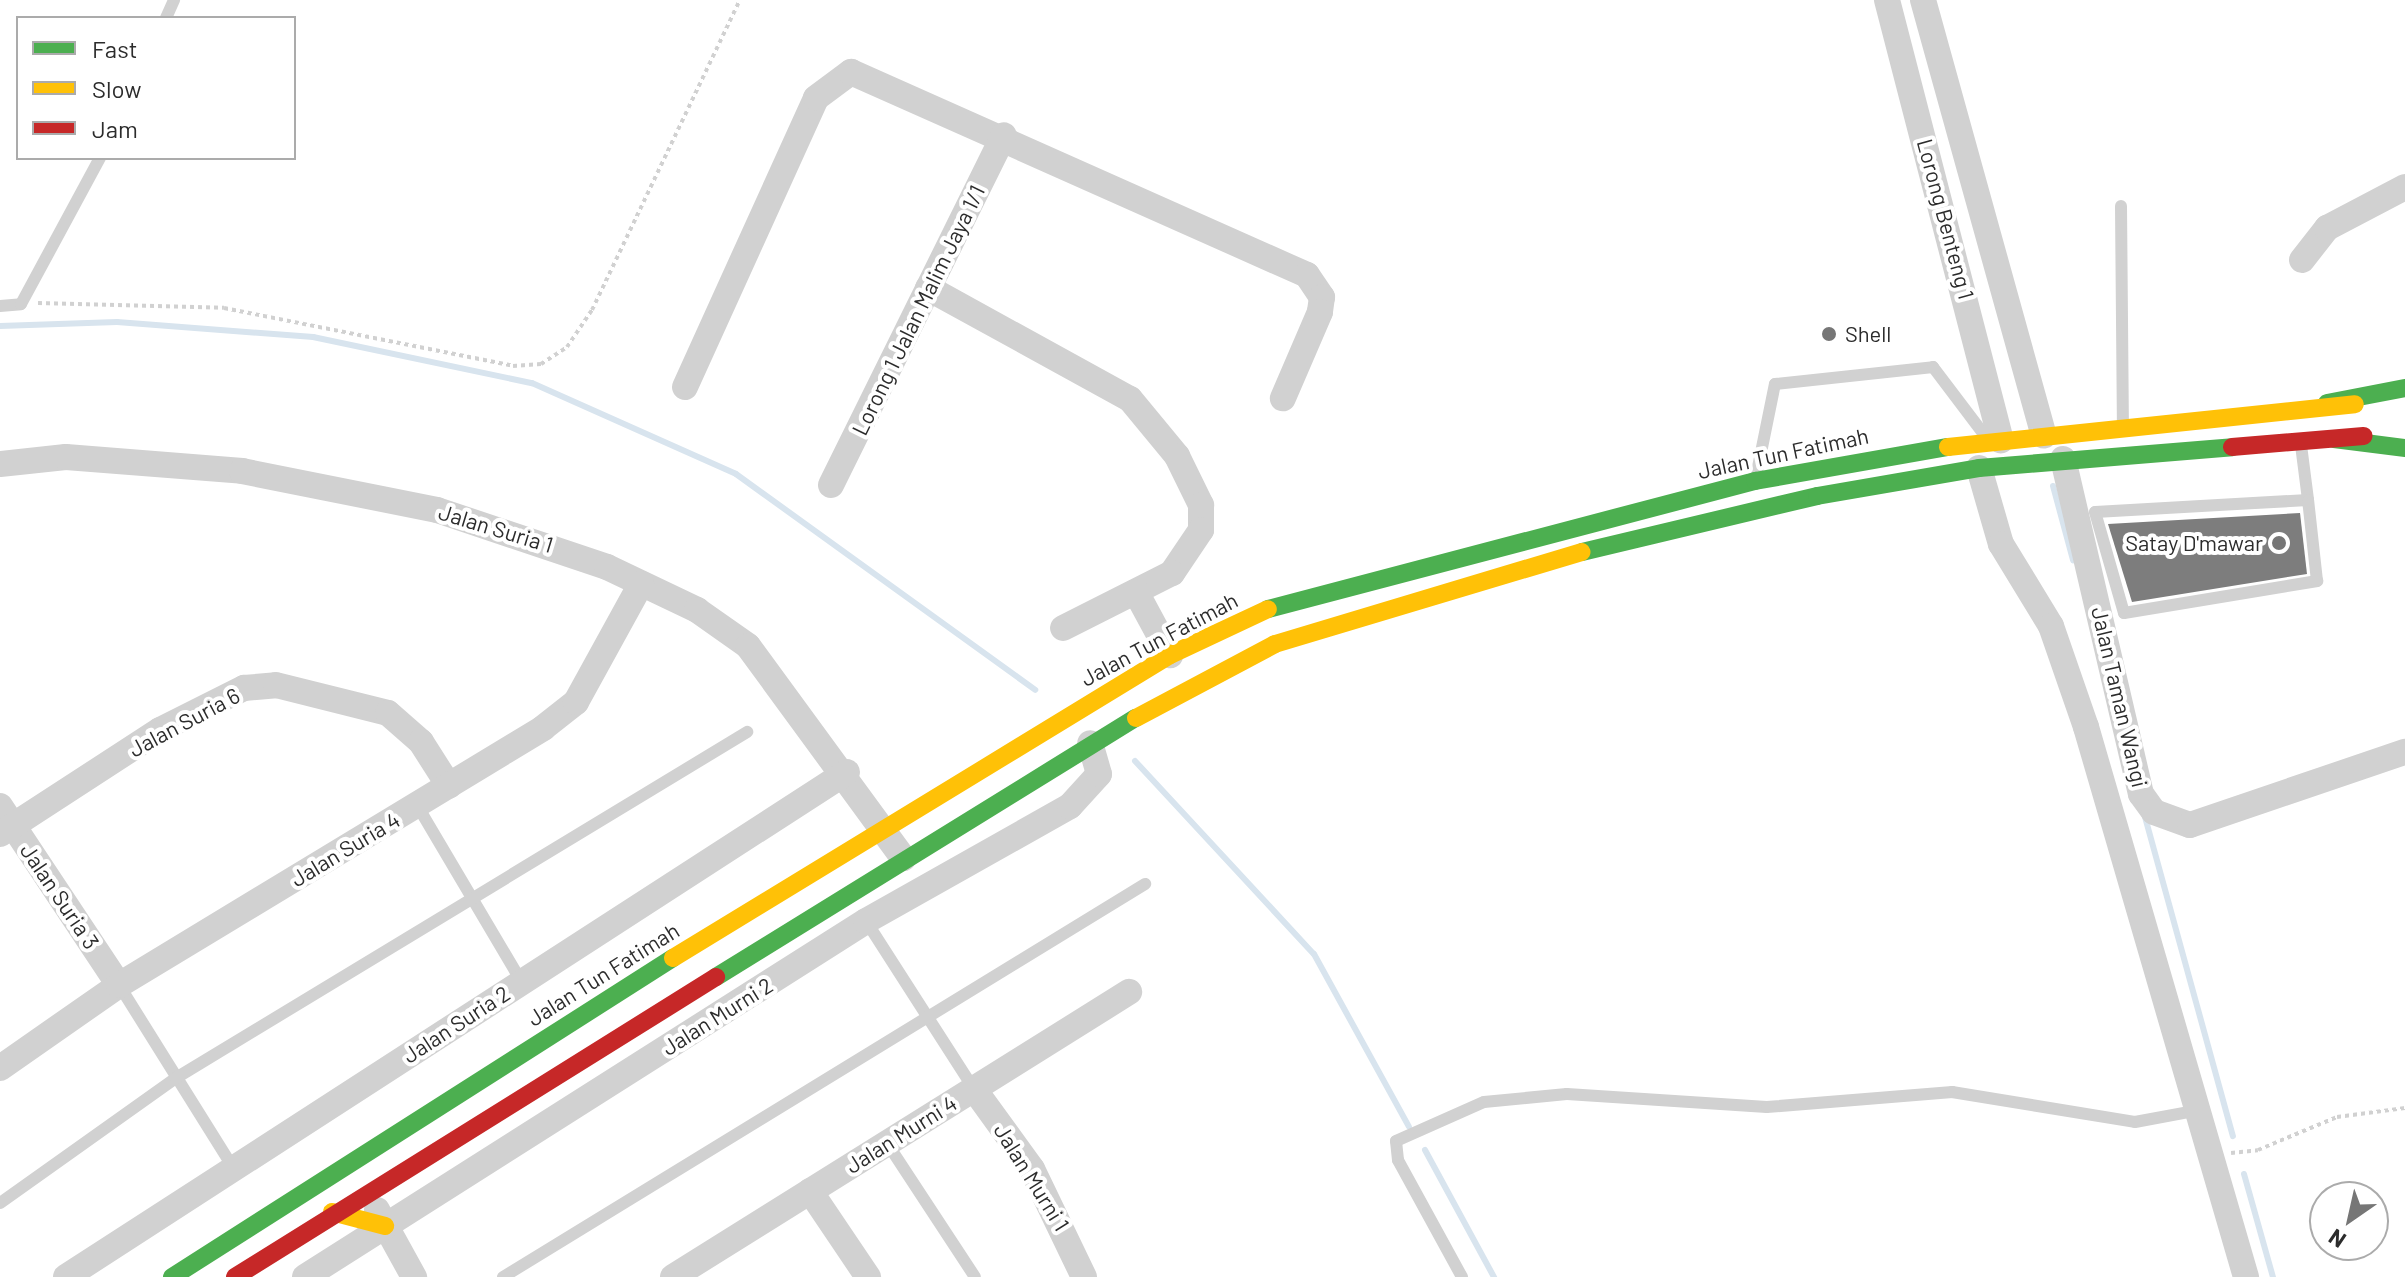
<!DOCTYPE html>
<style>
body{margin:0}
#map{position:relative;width:2405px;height:1277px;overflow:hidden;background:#fff;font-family:Barlow,sans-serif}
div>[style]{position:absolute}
.stream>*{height:6px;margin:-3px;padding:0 3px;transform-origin:3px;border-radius:3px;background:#d8e4ee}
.building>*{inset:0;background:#7d7d7d}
.path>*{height:4px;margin-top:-2px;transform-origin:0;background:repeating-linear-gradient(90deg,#d1d1d1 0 4px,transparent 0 8px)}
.lane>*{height:12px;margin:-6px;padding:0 6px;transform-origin:6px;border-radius:6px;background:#d1d1d1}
.street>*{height:26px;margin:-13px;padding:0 13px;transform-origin:13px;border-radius:13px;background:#d1d1d1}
.fast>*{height:18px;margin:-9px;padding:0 9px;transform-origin:9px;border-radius:9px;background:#4caf50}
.slow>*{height:18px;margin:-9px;padding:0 9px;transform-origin:9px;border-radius:9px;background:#ffc107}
.jam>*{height:18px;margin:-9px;padding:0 9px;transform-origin:9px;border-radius:9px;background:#c62828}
.dots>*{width:22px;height:22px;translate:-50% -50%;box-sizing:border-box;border:4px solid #fff;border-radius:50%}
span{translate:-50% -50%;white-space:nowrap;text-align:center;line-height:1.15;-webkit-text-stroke:8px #fff;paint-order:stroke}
.street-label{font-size:22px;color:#2c2c2c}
.poi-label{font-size:22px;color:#2c2c2c}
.left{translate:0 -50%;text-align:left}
.right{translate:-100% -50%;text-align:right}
.legend{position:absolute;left:16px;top:16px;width:280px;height:144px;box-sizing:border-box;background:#fff;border:2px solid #ababab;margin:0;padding:10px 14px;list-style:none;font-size:24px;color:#2c2c2c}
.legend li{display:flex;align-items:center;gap:16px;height:40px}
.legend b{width:40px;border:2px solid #ababab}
.north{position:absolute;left:2309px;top:1181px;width:80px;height:80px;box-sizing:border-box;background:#fff;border:2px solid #ababab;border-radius:50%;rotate:214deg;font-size:22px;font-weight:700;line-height:32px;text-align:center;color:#2c2c2c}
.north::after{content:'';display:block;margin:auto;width:28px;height:36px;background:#767676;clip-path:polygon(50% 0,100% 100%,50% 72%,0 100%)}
</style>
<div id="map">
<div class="stream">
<i style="left:0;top:326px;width:117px;rotate:-2deg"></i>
<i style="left:117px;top:322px;width:197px;rotate:4.4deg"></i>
<i style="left:313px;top:337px;width:224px;rotate:11.9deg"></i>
<i style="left:532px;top:383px;width:223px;rotate:24deg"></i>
<i style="left:736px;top:474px;width:369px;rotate:35.8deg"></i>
<i style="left:2053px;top:486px;width:77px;rotate:74.9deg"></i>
<i style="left:1135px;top:761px;width:263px;rotate:47.2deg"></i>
<i style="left:1314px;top:954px;width:197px;rotate:61.2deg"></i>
<i style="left:2145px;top:817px;width:331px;rotate:74.6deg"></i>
<i style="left:1425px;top:1150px;width:145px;rotate:61.5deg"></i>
<i style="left:2244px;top:1174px;width:107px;rotate:74.3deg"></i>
</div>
<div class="building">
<i style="clip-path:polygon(2300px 513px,2307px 574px,2132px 602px,2108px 524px)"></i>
</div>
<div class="path">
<i style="left:38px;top:303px;width:186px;rotate:1.5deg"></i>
<i style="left:224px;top:308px;width:295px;rotate:11.3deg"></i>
<i style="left:513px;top:366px;width:28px;rotate:-4deg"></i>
<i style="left:541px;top:364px;width:31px;rotate:-33deg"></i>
<i style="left:567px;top:347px;width:45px;rotate:-56deg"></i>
<i style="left:592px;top:310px;width:344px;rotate:-64.5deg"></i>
<i style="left:2231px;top:1153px;width:27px;rotate:-6deg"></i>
<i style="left:2258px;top:1150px;width:86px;rotate:-22.7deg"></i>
<i style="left:2337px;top:1117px;width:69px;rotate:-7.5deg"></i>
</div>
<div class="lane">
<i style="left:166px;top:18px;width:20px;rotate:-66deg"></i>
<i style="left:2121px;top:206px;width:220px;rotate:89.5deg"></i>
<i style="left:0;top:306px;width:21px;rotate:-5deg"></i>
<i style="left:21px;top:304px;width:166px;rotate:-61.6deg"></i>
<i style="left:2301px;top:445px;width:55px;rotate:82.7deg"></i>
<i style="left:2308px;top:500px;width:213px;rotate:176.8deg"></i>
<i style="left:2095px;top:512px;width:105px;rotate:74deg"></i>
<i style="left:2124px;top:613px;width:196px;rotate:-9.4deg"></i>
<i style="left:2317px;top:581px;width:81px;rotate:-96.3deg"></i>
<i style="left:1756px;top:477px;width:95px;rotate:-78.5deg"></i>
<i style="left:1775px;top:384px;width:159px;rotate:-6.1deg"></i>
<i style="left:1933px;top:367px;width:88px;rotate:52.9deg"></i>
<i style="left:417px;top:805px;width:204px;rotate:59.4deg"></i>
<i style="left:866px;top:921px;width:200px;rotate:57.3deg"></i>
<i style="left:119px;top:985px;width:213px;rotate:58deg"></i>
<i style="left:887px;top:1143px;width:160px;rotate:56.7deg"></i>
<i style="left:0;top:1203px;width:216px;rotate:-35.4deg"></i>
<i style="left:176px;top:1078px;width:668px;rotate:-31.21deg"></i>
<i style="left:503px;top:1277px;width:753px;rotate:-31.47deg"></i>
<i style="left:1462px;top:1277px;width:133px;rotate:-118.7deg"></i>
<i style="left:1398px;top:1160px;width:19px;rotate:-96deg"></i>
<i style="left:1396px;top:1141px;width:96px;rotate:-23.9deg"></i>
<i style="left:1484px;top:1102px;width:83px;rotate:-5.5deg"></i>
<i style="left:1567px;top:1094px;width:200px;rotate:3.7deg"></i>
<i style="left:1767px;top:1107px;width:186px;rotate:-4.6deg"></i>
<i style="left:1952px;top:1092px;width:185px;rotate:9.3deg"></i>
<i style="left:2135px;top:1122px;width:65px;rotate:-10.6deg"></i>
</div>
<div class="street">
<i style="left:1887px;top:0;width:455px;rotate:75.5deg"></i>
<i style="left:1923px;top:0;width:452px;rotate:74.5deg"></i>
<i style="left:2302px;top:260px;width:41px;rotate:-52deg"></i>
<i style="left:2327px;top:228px;width:88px;rotate:-27.7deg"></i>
<i style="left:928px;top:288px;width:230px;rotate:28.8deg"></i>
<i style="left:1130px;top:399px;width:74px;rotate:50.5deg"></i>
<i style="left:1177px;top:456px;width:55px;rotate:63.9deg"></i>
<i style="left:1201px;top:505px;width:25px;rotate:90deg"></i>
<i style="left:1201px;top:530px;width:52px;rotate:124deg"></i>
<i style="left:1172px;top:573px;width:122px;rotate:153.2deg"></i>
<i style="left:685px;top:387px;width:317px;rotate:-65.6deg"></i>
<i style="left:816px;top:98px;width:44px;rotate:-36.6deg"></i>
<i style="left:851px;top:72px;width:499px;rotate:24deg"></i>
<i style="left:1307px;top:275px;width:27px;rotate:56deg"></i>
<i style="left:1322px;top:297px;width:15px;rotate:98deg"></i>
<i style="left:1320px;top:312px;width:94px;rotate:113.3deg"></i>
<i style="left:2063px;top:459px;width:344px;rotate:76.9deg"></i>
<i style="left:2141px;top:794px;width:22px;rotate:54deg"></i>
<i style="left:2154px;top:812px;width:38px;rotate:20deg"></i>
<i style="left:2190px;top:825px;width:227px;rotate:-18.8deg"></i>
<i style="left:0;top:464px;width:66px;rotate:-6.1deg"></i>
<i style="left:66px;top:457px;width:177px;rotate:4.5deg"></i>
<i style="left:242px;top:471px;width:199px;rotate:11.3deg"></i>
<i style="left:437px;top:510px;width:179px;rotate:18.5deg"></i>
<i style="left:607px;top:567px;width:100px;rotate:25.5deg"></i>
<i style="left:697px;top:610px;width:62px;rotate:35.2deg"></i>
<i style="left:748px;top:646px;width:263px;rotate:53.8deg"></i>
<i style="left:1979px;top:468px;width:79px;rotate:73.9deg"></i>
<i style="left:2001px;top:544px;width:96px;rotate:58.6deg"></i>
<i style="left:2051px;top:626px;width:107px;rotate:70.9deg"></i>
<i style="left:2086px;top:727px;width:573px;rotate:73.78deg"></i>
<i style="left:831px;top:485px;width:390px;rotate:-63.7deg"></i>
<i style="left:1136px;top:592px;width:72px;rotate:61.6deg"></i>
<i style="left:0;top:806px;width:215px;rotate:56.4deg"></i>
<i style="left:0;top:834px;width:191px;rotate:-33deg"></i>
<i style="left:160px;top:730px;width:94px;rotate:-26.6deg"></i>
<i style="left:244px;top:688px;width:32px;rotate:-5deg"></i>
<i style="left:276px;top:685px;width:115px;rotate:14deg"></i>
<i style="left:388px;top:713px;width:44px;rotate:41.3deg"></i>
<i style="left:421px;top:742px;width:52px;rotate:57.5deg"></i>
<i style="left:0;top:1068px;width:145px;rotate:-34.9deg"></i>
<i style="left:119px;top:985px;width:496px;rotate:-31.2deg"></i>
<i style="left:543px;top:728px;width:42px;rotate:-38.2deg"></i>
<i style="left:576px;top:702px;width:135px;rotate:-61.2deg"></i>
<i style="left:974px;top:1089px;width:99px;rotate:54.1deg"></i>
<i style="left:1032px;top:1169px;width:120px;rotate:64.3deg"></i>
<i style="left:810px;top:1191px;width:104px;rotate:56deg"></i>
<i style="left:377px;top:1210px;width:77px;rotate:61.1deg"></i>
<i style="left:66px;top:1277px;width:930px;rotate:-32.89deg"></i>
<i style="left:305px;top:1277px;width:664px;rotate:-32.4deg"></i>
<i style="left:866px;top:921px;width:234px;rotate:-29.4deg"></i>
<i style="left:1070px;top:806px;width:43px;rotate:-47.8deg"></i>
<i style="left:1099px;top:774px;width:32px;rotate:-106deg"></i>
<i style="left:673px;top:1277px;width:538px;rotate:-32.01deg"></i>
</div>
<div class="fast">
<i style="left:2327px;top:403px;width:79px;rotate:-10.9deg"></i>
<i style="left:2334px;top:439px;width:72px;rotate:7.2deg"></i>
<i style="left:1582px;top:552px;width:242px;rotate:-13.4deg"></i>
<i style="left:1817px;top:496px;width:164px;rotate:-9.8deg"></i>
<i style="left:1979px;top:468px;width:254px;rotate:-4.7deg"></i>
<i style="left:1268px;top:609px;width:504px;rotate:-14.73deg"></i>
<i style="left:1755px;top:481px;width:196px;rotate:-10deg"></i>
<i style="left:716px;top:977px;width:493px;rotate:-31.7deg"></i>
<i style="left:172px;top:1277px;width:594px;rotate:-32.49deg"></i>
</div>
<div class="slow">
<i style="left:1948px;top:447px;width:409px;rotate:-6deg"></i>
<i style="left:1136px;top:718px;width:157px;rotate:-28deg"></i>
<i style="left:1275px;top:644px;width:320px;rotate:-16.7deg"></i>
<i style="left:673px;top:958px;width:582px;rotate:-31.37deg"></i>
<i style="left:1170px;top:655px;width:108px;rotate:-25.1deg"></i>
<i style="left:332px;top:1212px;width:55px;rotate:14.8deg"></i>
</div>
<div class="jam">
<i style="left:2232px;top:447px;width:132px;rotate:-4.8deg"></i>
<i style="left:235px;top:1277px;width:567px;rotate:-31.95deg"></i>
</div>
<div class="dots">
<i style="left:1829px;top:334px;background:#767676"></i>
<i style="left:2279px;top:543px;background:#767676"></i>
</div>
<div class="street-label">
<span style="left:1946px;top:219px;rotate:75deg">Lorong Benteng 1</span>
<span style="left:918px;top:310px;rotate:-64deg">Lorong 1 Jalan Malim Jaya 1/1</span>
<span style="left:1783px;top:453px;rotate:-12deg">Jalan Tun Fatimah</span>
<span style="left:496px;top:528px;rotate:17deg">Jalan Suria 1</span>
<span style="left:1159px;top:639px;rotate:-28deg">Jalan Tun Fatimah</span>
<span style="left:2120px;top:697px;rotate:77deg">Jalan Taman Wangi</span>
<span style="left:184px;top:722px;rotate:-28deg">Jalan Suria 6</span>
<span style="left:345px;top:849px;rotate:-31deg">Jalan Suria 4</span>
<span style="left:60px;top:896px;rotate:56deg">Jalan Suria 3</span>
<span style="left:603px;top:974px;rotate:-32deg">Jalan Tun Fatimah</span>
<span style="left:717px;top:1016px;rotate:-32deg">Jalan Murni 2</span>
<span style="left:456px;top:1024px;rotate:-33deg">Jalan Suria 2</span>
<span style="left:901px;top:1134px;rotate:-32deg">Jalan Murni 4</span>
<span style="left:1032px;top:1177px;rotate:58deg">Jalan Murni 1</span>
</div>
<div class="poi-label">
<span class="left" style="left:1845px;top:334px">Shell</span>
<span class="right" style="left:2263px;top:543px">Satay D'mawar</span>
</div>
<ul class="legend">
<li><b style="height:10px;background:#4caf50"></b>Fast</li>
<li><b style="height:10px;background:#ffc107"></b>Slow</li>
<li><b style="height:10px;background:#c62828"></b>Jam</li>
</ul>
<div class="north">N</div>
</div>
